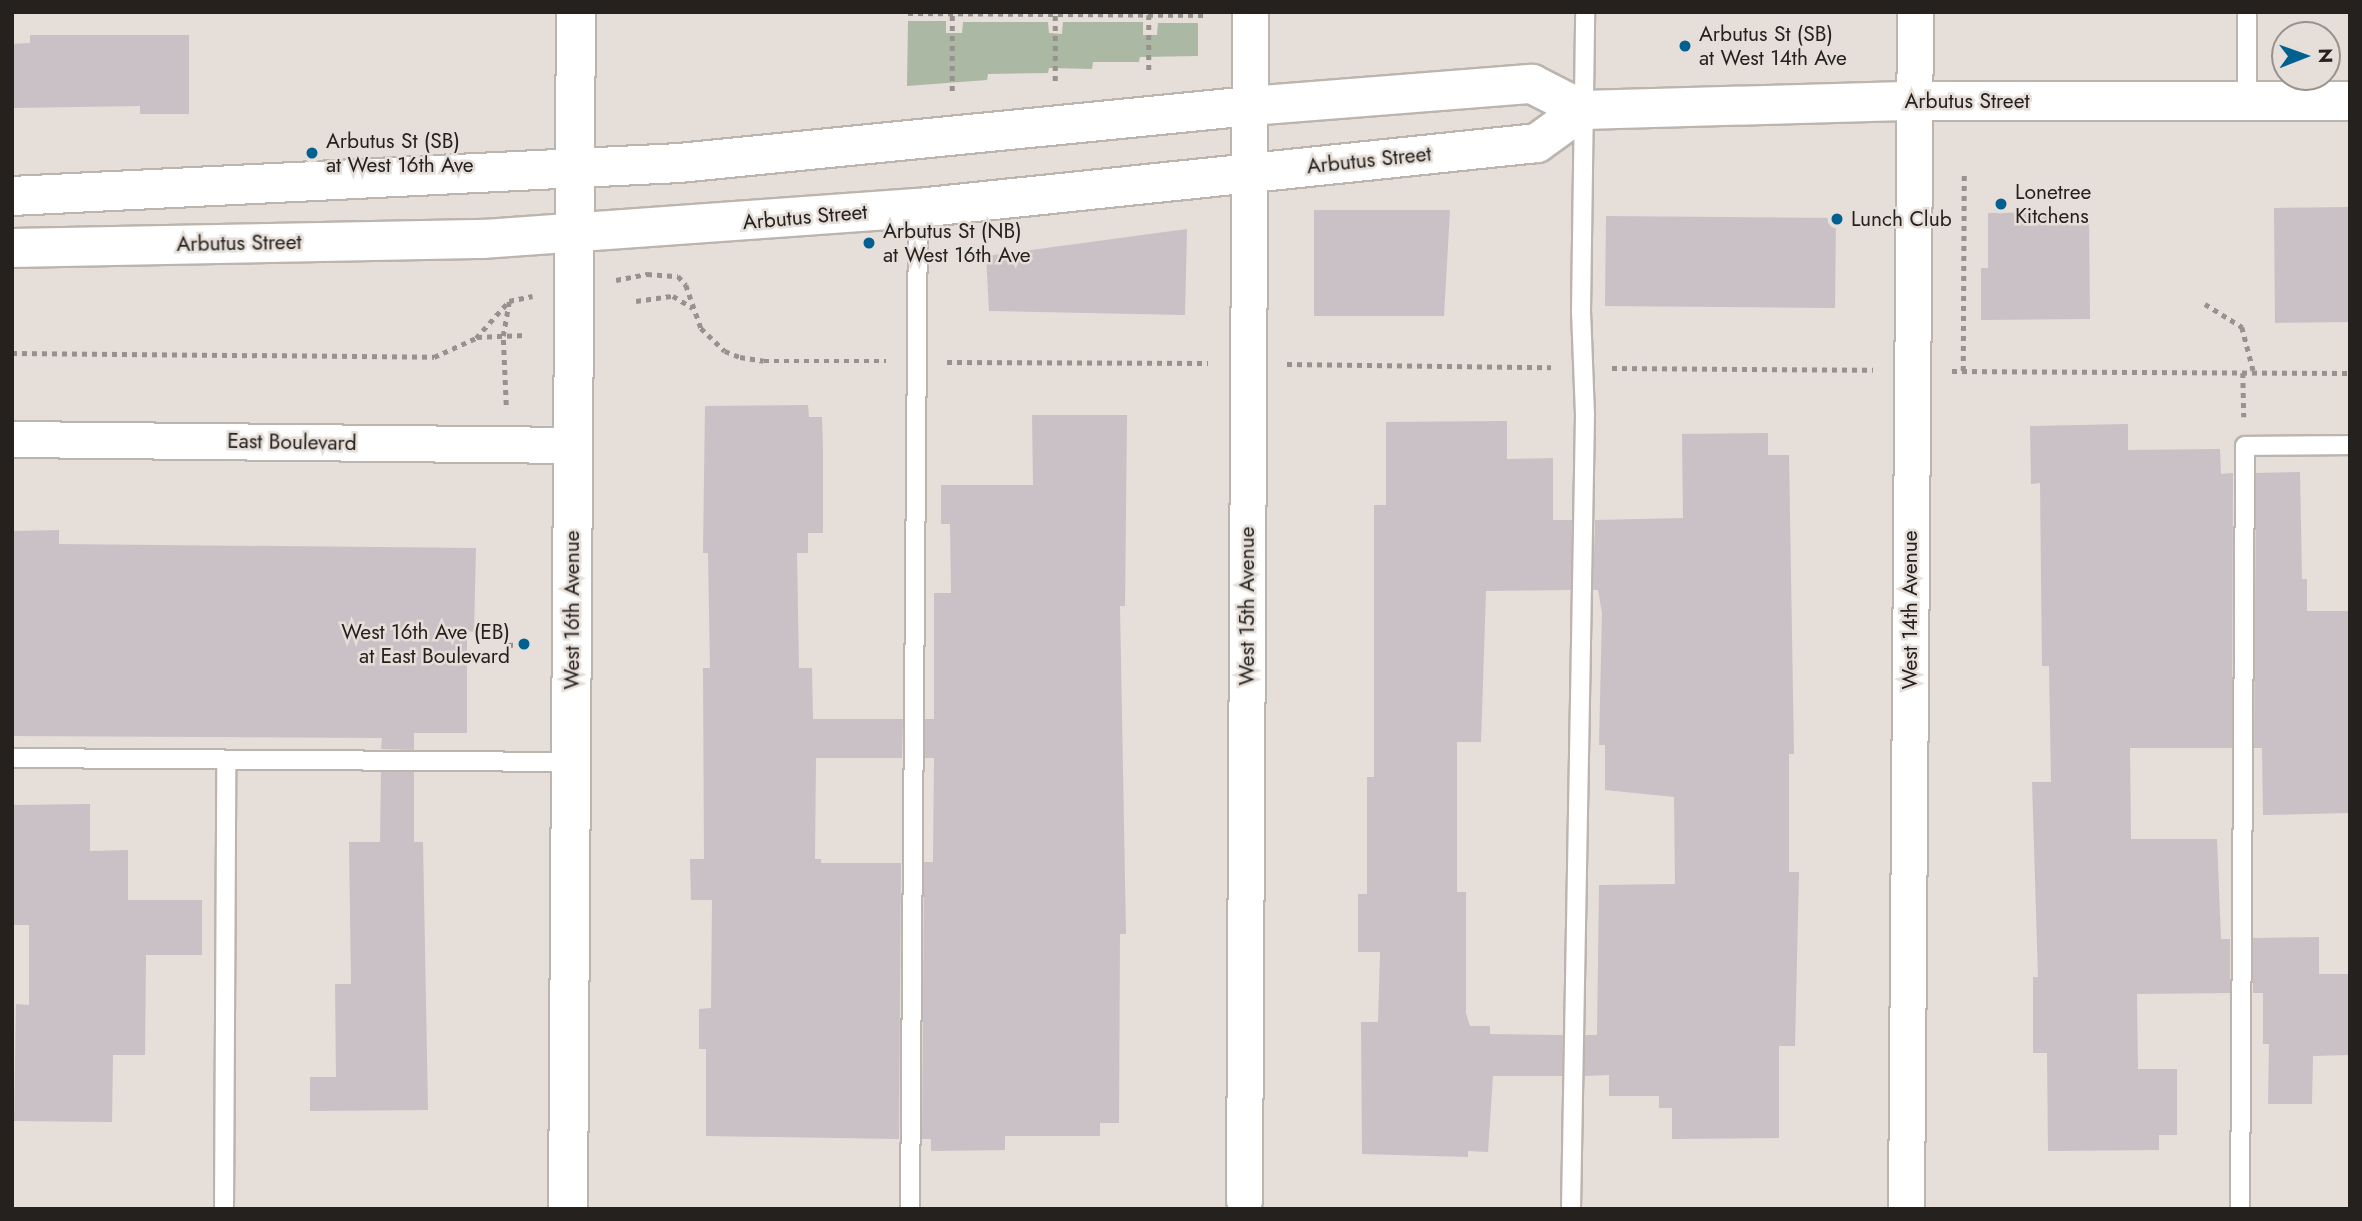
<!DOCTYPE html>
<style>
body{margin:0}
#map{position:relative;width:2362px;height:1221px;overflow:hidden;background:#e6ded8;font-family:Jost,sans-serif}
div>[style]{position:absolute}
.green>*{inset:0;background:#abb9a4}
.building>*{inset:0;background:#c9c1c6}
.path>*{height:4.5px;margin-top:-2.25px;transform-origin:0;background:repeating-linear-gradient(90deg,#98928e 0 5px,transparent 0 10px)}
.roads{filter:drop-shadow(2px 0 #bcb4ae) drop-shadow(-2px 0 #bcb4ae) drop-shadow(0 2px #bcb4ae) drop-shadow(0 -2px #bcb4ae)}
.service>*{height:18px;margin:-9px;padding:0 9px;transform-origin:9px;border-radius:9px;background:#fff}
.minor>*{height:35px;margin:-17.5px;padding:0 17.5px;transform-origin:17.5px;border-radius:17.5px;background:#fff}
.secondary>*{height:38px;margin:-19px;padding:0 19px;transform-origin:19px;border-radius:19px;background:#fff}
.dots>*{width:19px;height:19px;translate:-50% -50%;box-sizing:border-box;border:4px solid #e6ded8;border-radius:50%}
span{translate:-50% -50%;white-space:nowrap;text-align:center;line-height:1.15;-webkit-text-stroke:5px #e6ded8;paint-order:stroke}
.poi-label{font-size:21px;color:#24211f}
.left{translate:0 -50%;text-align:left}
.right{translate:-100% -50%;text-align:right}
.street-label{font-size:21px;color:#24211f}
.frame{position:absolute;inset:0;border:14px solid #24211f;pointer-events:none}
.north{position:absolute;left:2271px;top:21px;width:70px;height:70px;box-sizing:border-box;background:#e6ded8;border:2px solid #98928e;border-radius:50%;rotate:89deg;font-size:19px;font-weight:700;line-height:28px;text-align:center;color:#24211f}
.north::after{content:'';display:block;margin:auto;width:24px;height:32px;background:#006191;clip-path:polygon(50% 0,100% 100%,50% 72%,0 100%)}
</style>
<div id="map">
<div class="green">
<i style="clip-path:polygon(908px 21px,946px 21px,946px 33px,962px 33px,963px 22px,1048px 22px,1049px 33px,1062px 34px,1063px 22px,1143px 22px,1143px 35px,1157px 35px,1158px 23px,1198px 23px,1198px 56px,1140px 57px,1139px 62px,1093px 62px,1092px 69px,1049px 68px,1048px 73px,988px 74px,987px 80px,907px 86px)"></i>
</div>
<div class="building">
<i style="clip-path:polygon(30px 35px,189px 35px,189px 114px,140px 114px,140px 106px,12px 108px,12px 44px,30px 43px)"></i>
<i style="clip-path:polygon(2350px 207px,2350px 322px,2275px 323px,2274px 208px)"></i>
<i style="clip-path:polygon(1314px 210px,1450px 210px,1444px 316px,1314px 316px)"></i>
<i style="clip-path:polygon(2089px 212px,2090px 319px,1981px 320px,1981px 268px,1988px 268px,1988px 213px)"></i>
<i style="clip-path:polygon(1606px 216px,1836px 218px,1835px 308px,1605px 306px)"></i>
<i style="clip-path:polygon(1187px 229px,1185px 315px,989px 311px,986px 256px)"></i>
<i style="clip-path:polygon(808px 405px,809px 417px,822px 417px,823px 449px,823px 533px,808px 533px,808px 553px,797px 553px,799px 668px,812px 668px,813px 719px,903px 719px,902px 758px,816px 758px,815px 859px,821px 859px,821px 863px,901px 863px,899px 1139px,706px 1136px,706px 1049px,699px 1049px,699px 1009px,711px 1008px,712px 900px,691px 900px,690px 859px,704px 859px,703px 668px,710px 668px,708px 553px,703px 553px,705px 406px)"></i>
<i style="clip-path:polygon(1032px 415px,1127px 415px,1125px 606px,1120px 606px,1126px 934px,1120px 934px,1119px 1123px,1100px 1123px,1100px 1136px,1005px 1136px,1005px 1150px,931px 1151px,931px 1139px,922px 1139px,924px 862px,933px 862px,934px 758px,925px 758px,925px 719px,934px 719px,934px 593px,951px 593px,950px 524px,941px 524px,941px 485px,1033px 485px)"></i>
<i style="clip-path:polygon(1507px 421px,1507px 459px,1553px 458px,1553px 520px,1572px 520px,1571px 590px,1486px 591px,1481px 742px,1457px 742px,1457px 892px,1466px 892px,1466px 1013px,1470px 1026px,1490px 1026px,1490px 1034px,1563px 1035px,1562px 1076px,1493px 1076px,1488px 1152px,1468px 1151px,1468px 1157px,1362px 1154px,1361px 1022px,1378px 1022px,1380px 952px,1358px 952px,1358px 894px,1367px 894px,1367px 777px,1374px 777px,1374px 505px,1386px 505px,1386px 422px)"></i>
<i style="clip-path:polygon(2128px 424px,2128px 450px,2220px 449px,2221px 474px,2233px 473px,2232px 748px,2130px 748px,2131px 839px,2217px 839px,2221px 939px,2230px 939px,2230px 993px,2137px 994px,2138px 1069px,2177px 1069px,2177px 1135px,2159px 1135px,2159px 1150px,2048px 1151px,2047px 1053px,2033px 1053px,2033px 977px,2038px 977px,2032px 782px,2051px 782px,2049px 666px,2042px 666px,2040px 483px,2031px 484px,2030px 426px)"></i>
<i style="clip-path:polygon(1768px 433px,1768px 455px,1789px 455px,1794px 754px,1789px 754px,1789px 872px,1799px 872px,1795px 1046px,1779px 1046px,1779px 1138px,1672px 1139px,1672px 1108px,1659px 1108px,1659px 1096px,1609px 1096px,1609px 1075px,1585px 1076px,1585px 1035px,1597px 1035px,1599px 885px,1675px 884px,1674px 797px,1605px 790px,1605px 745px,1599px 745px,1602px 613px,1598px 590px,1593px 590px,1595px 520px,1683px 518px,1682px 434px)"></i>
<i style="clip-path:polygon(2300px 472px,2302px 579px,2307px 579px,2307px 611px,2350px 611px,2350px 813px,2263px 815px,2262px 748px,2254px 748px,2256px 473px)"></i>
<i style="clip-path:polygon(59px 530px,59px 544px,476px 548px,474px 632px,467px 631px,467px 733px,414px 733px,414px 750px,381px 749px,382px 738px,12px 736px,12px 531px)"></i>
<i style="clip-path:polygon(381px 772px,414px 772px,414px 842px,423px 842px,428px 1110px,310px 1111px,310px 1077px,336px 1077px,335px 984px,351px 984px,349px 842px,380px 842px)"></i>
<i style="clip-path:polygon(90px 804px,90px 851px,128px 850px,128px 900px,202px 900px,202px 955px,146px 955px,145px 1055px,113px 1055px,112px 1122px,14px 1121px,16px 1004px,29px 1005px,29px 925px,12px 925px,12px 805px)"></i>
<i style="clip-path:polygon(2319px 937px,2319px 974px,2350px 974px,2350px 1055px,2313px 1056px,2312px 1104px,2268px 1104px,2269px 1044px,2263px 1044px,2263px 993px,2253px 993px,2253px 938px)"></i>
</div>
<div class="path">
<i style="left:908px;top:13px;width:299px;rotate:0.4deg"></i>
<i style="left:1149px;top:15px;width:56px;rotate:90deg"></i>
<i style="left:1055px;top:81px;width:67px;rotate:-90deg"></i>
<i style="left:952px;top:91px;width:78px;rotate:-90deg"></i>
<i style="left:616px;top:280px;width:32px;rotate:-11deg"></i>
<i style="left:647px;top:274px;width:31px;rotate:4deg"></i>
<i style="left:678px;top:276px;width:12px;rotate:48deg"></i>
<i style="left:686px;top:285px;width:46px;rotate:70.8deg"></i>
<i style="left:701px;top:328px;width:33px;rotate:44deg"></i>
<i style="left:725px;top:351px;width:16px;rotate:22deg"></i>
<i style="left:740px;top:357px;width:24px;rotate:9deg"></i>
<i style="left:764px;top:361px;width:122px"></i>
<i style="left:509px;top:301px;width:24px;rotate:-12deg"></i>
<i style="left:636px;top:301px;width:37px;rotate:-8deg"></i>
<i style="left:673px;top:296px;width:23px;rotate:31deg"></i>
<i style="left:2205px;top:304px;width:44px;rotate:31.9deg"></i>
<i style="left:2242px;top:327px;width:48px;rotate:75.4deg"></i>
<i style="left:477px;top:337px;width:48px;rotate:-2.4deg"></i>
<i style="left:12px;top:353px;width:422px;rotate:0.5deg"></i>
<i style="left:434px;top:357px;width:46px;rotate:-24.3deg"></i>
<i style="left:476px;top:338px;width:50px;rotate:-48.3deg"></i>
<i style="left:947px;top:362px;width:261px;rotate:0.2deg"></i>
<i style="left:1287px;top:364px;width:264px;rotate:0.7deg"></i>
<i style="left:1612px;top:368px;width:261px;rotate:0.4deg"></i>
<i style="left:1952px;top:371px;width:398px;rotate:0.3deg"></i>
<i style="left:1963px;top:371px;width:197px;rotate:-89.7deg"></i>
<i style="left:2243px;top:373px;width:44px;rotate:88.7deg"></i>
<i style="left:506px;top:405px;width:69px;rotate:-92.5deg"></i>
<i style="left:503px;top:336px;width:35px;rotate:-80deg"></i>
<i style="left:508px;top:645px;width:16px;rotate:-4deg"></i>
</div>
<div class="roads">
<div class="service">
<i style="left:2247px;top:101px;width:89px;rotate:-90deg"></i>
<i style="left:12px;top:758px;width:559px;rotate:0.41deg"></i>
<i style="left:224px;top:1209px;width:449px;rotate:-89.7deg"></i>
<i style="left:910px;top:1209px;width:1001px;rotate:-89.54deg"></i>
<i style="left:1571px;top:1209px;width:794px;rotate:-88.99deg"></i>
<i style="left:1585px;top:415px;width:103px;rotate:-92.2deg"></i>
<i style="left:1581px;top:312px;width:300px;rotate:-89.2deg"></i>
<i style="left:2240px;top:1209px;width:763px;rotate:-89.62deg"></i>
<i style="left:2245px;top:446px;width:105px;rotate:-0.5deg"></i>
</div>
<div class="minor">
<i style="left:12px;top:439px;width:561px;rotate:0.61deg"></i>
<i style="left:1244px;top:1200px;width:1188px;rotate:-89.71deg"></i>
<i style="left:1906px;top:1209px;width:1197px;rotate:-89.57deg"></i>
</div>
<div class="secondary">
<i style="left:12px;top:196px;width:668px;rotate:-2.83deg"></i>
<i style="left:679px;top:163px;width:574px;rotate:-5.7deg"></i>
<i style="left:1250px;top:106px;width:283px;rotate:-4.5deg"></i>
<i style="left:1532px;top:84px;width:57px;rotate:27deg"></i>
<i style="left:1583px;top:110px;width:331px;rotate:-1.6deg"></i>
<i style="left:1914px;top:101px;width:436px"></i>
<i style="left:12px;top:248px;width:471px;rotate:-1.1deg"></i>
<i style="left:483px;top:239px;width:436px;rotate:-4.1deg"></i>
<i style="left:918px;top:208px;width:622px;rotate:-5.99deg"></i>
<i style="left:1537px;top:143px;width:57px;rotate:-35.7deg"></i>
<i style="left:568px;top:1209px;width:1197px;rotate:-89.62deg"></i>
</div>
</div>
<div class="dots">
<i style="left:1685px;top:46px;background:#006191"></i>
<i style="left:312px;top:153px;background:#006191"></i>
<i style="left:2001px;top:204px;background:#006191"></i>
<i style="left:1837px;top:219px;background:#006191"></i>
<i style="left:869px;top:243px;background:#006191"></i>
<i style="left:524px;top:644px;background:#006191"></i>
</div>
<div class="poi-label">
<span class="left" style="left:1699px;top:46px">Arbutus St (SB)<br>at West 14th Ave</span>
<span class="left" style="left:326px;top:153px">Arbutus St (SB)<br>at West 16th Ave</span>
<span class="left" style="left:2015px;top:204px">Lonetree<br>Kitchens</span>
<span class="left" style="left:1851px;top:219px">Lunch Club</span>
<span class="left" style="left:883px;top:243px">Arbutus St (NB)<br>at West 16th Ave</span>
<span class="right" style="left:510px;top:644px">West 16th Ave (EB)<br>at East Boulevard</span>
</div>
<div class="street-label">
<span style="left:1967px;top:101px">Arbutus Street</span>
<span style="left:1369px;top:160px;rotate:-6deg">Arbutus Street</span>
<span style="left:805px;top:217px;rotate:-5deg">Arbutus Street</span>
<span style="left:239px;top:243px;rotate:-1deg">Arbutus Street</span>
<span style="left:292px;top:442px;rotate:1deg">East Boulevard</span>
<span style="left:1247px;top:606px;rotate:-90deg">West 15th Avenue</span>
<span style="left:572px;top:610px;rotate:-90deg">West 16th Avenue</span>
<span style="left:1910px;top:610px;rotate:-90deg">West 14th Avenue</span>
</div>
<div class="frame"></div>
<div class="north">N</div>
</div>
